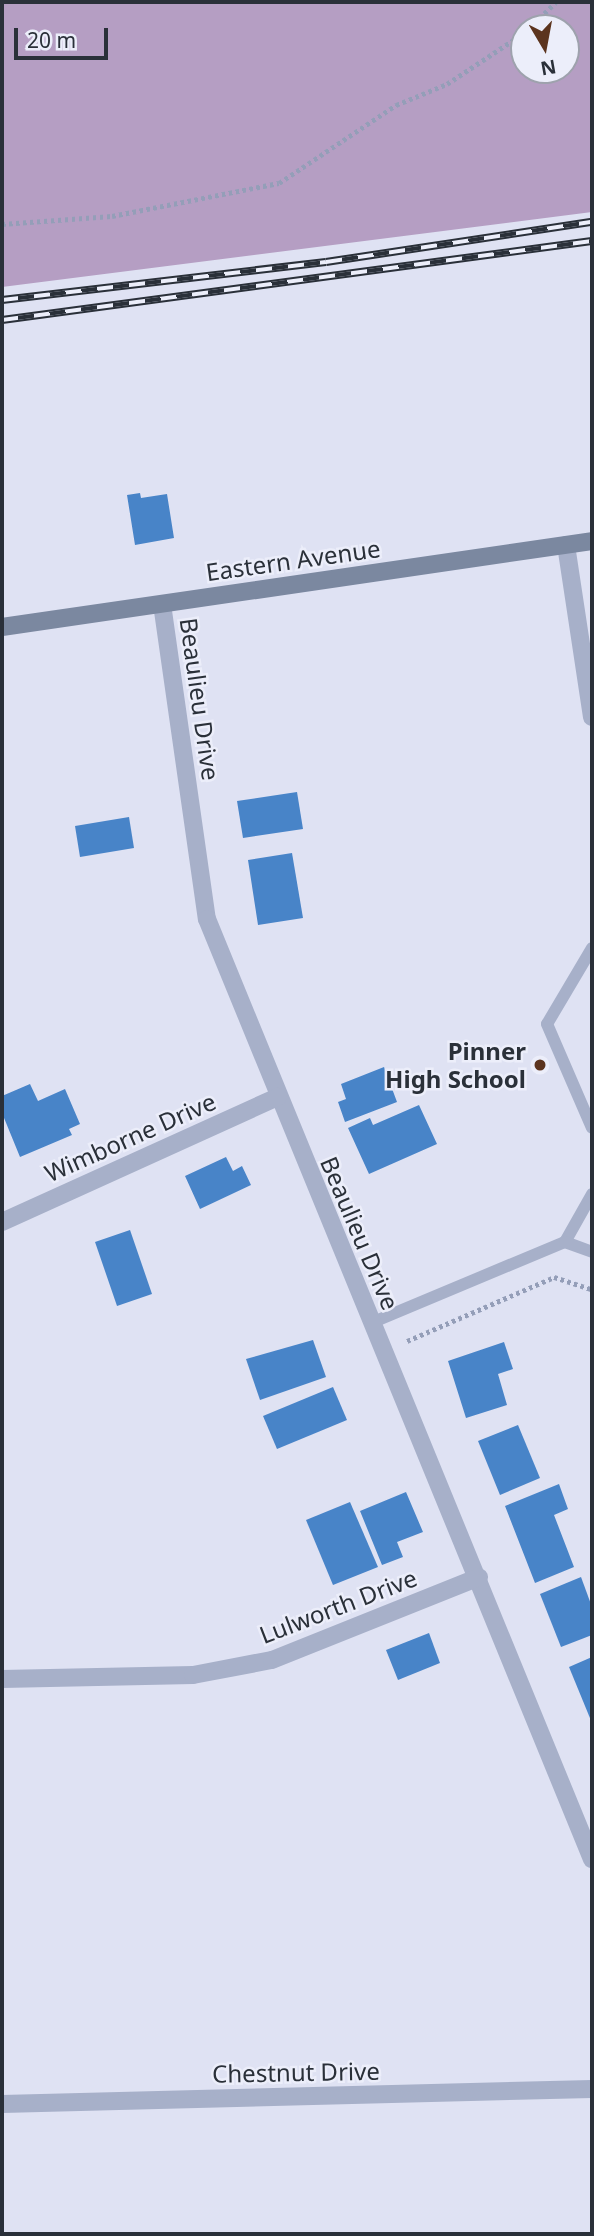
<!DOCTYPE html>
<style>
body{margin:0}
#map{position:relative;width:594px;height:2236px;overflow:hidden;background:#dfe2f3;font-family:"Noto Sans",sans-serif}
div>[style]{position:absolute}
.green>*{inset:0;background:#b59ec3}
.building>*{inset:0;background:#4884c8}
.path>*{height:4.5px;margin-top:-2.25px;transform-origin:0;background:repeating-linear-gradient(90deg,#949eb8 0 3.5px,transparent 0 7px)}
.lane>*{height:12px;margin:-6px;padding:0 6px;transform-origin:6px;border-radius:6px;background:#a7b0c9}
.street>*{height:18px;margin:-9px;padding:0 9px;transform-origin:9px;border-radius:9px;background:#a7b0c9}
.secondary>*{height:18px;margin:-9px;padding:0 9px;transform-origin:9px;border-radius:9px;background:#7b88a0}
.rail>*{height:8px;margin-top:-4px;transform-origin:0;background:repeating-linear-gradient(90deg,#eceefa 0 16px,#2a3039 0 32px);box-sizing:border-box;border-block:2px solid #2a3039}
.dots>*{width:19px;height:19px;translate:-50% -50%;box-sizing:border-box;border:4px solid #eceefa;border-radius:50%}
span{translate:-50% -50%;white-space:nowrap;text-align:center;line-height:1.15;-webkit-text-stroke:5px #eceefa;paint-order:stroke}
.street-label{font-size:24px;color:#2a3039}
.poi-label{font-size:24px;color:#2a3039;font-weight:700}
.right{translate:-100% -50%;text-align:right}
.frame{position:absolute;inset:0;border:4px solid #2a3039;pointer-events:none}
.north{position:absolute;left:510px;top:14px;width:70px;height:70px;box-sizing:border-box;background:#eceefa;border:2px solid #9ea2ad;border-radius:50%;rotate:170deg;font-size:19px;font-weight:700;line-height:28px;text-align:center;color:#2a3039}
.north::after{content:'';display:block;margin:auto;width:24px;height:32px;background:#5c341e;clip-path:polygon(50% 0,100% 100%,50% 72%,0 100%)}
.scale{position:absolute;left:14px;top:28px;width:94px;height:32px;box-sizing:border-box;border:4px solid #2a3039;border-top:0;padding-left:9px;font-size:21px;line-height:24px;white-space:nowrap;color:#2a3039;-webkit-text-stroke:5px #eceefa;paint-order:stroke}
</style>
<div id="map">
<div class="green">
<i style="clip-path:polygon(evenodd,2px 2px,592px 2px,592px 212px,2px 287px,2px 2px,524px 28px,566px 28px,566px 70px,524px 70px,524px 28px)"></i>
</div>
<div class="building">
<i style="clip-path:polygon(140px 493px,141px 498px,167px 494px,174px 538px,135px 545px,127px 495px)"></i>
<i style="clip-path:polygon(297px 792px,303px 829px,243px 838px,237px 801px)"></i>
<i style="clip-path:polygon(129px 817px,134px 848px,80px 857px,75px 826px)"></i>
<i style="clip-path:polygon(292px 853px,303px 918px,258px 925px,248px 860px)"></i>
<i style="clip-path:polygon(384px 1067px,397px 1102px,345px 1122px,338px 1102px,346px 1099px,341px 1084px)"></i>
<i style="clip-path:polygon(30px 1084px,38px 1101px,65px 1089px,80px 1124px,69px 1129px,72px 1135px,20px 1157px,2px 1113px,2px 1096px)"></i>
<i style="clip-path:polygon(419px 1105px,437px 1144px,369px 1174px,348px 1128px,370px 1118px,373px 1125px)"></i>
<i style="clip-path:polygon(226px 1157px,233px 1171px,242px 1166px,251px 1185px,200px 1209px,185px 1176px)"></i>
<i style="clip-path:polygon(130px 1230px,152px 1294px,117px 1306px,95px 1242px)"></i>
<i style="clip-path:polygon(313px 1340px,326px 1377px,260px 1400px,246px 1359px)"></i>
<i style="clip-path:polygon(504px 1342px,513px 1369px,498px 1374px,507px 1405px,466px 1418px,448px 1361px)"></i>
<i style="clip-path:polygon(333px 1387px,347px 1420px,277px 1449px,263px 1416px)"></i>
<i style="clip-path:polygon(518px 1425px,540px 1478px,500px 1495px,478px 1441px)"></i>
<i style="clip-path:polygon(559px 1484px,568px 1509px,554px 1515px,574px 1567px,535px 1583px,505px 1506px)"></i>
<i style="clip-path:polygon(406px 1492px,423px 1532px,397px 1542px,403px 1557px,382px 1565px,360px 1511px)"></i>
<i style="clip-path:polygon(350px 1502px,378px 1567px,333px 1585px,306px 1520px)"></i>
<i style="clip-path:polygon(581px 1577px,592px 1607px,592px 1635px,561px 1647px,540px 1594px)"></i>
<i style="clip-path:polygon(429px 1633px,440px 1663px,398px 1680px,386px 1650px)"></i>
<i style="clip-path:polygon(592px 1657px,592px 1723px,569px 1667px)"></i>
</div>
<div class="path">
<i style="left:529px;top:28px;width:37px;rotate:-44deg"></i>
<i style="left:2px;top:224px;width:110px;rotate:-4.2deg"></i>
<i style="left:112px;top:216px;width:170px;rotate:-11.2deg"></i>
<i style="left:279px;top:183px;width:141px;rotate:-33.7deg"></i>
<i style="left:396px;top:105px;width:55px;rotate:-22.4deg"></i>
<i style="left:447px;top:84px;width:92px;rotate:-33.5deg"></i>
<i style="left:407px;top:1341px;width:160px;rotate:-23.5deg"></i>
<i style="left:554px;top:1277px;width:40px;rotate:18deg"></i>
</div>
<div class="lane">
<i style="left:592px;top:948px;width:88px;rotate:120.6deg"></i>
<i style="left:547px;top:1024px;width:113px;rotate:66.6deg"></i>
<i style="left:565px;top:1242px;width:55px;rotate:-60.6deg"></i>
<i style="left:371px;top:1323px;width:210px;rotate:-22.7deg"></i>
<i style="left:565px;top:1242px;width:29px;rotate:20deg"></i>
</div>
<div class="street">
<i style="left:566px;top:545px;width:174px;rotate:81.4deg"></i>
<i style="left:162px;top:604px;width:318px;rotate:81.9deg"></i>
<i style="left:207px;top:919px;width:1016px;rotate:67.73deg"></i>
<i style="left:2px;top:1222px;width:303px;rotate:-24.4deg"></i>
<i style="left:2px;top:1679px;width:191px;rotate:-1.2deg"></i>
<i style="left:193px;top:1675px;width:80px;rotate:-10.8deg"></i>
<i style="left:272px;top:1660px;width:223px;rotate:-21.8deg"></i>
<i style="left:2px;top:2104px;width:590px;rotate:-1.46deg"></i>
</div>
<div class="secondary">
<i style="left:2px;top:627px;width:596px;rotate:-8.29deg"></i>
</div>
<div class="rail">
<i style="left:2px;top:300px;width:326px;rotate:-6.7deg"></i>
<i style="left:326px;top:262px;width:269px;rotate:-8.6deg"></i>
<i style="left:2px;top:320px;width:595px;rotate:-7.63deg"></i>
</div>
<div class="dots">
<i style="left:540px;top:1065px;background:#5c341e"></i>
</div>
<div class="street-label">
<span style="left:293px;top:560px;rotate:-8deg">Eastern Avenue</span>
<span style="left:200px;top:699px;rotate:82deg">Beaulieu Drive</span>
<span style="left:130px;top:1137px;rotate:-24deg">Wimborne Drive</span>
<span style="left:360px;top:1233px;rotate:67deg">Beaulieu Drive</span>
<span style="left:338px;top:1606px;rotate:-21deg">Lulworth Drive</span>
<span style="left:296px;top:2072px;rotate:-1deg">Chestnut Drive</span>
</div>
<div class="poi-label">
<span class="right" style="left:526px;top:1065px">Pinner<br>High School</span>
</div>
<div class="frame"></div>
<div class="north">N</div>
<div class="scale">20 m</div>
</div>
